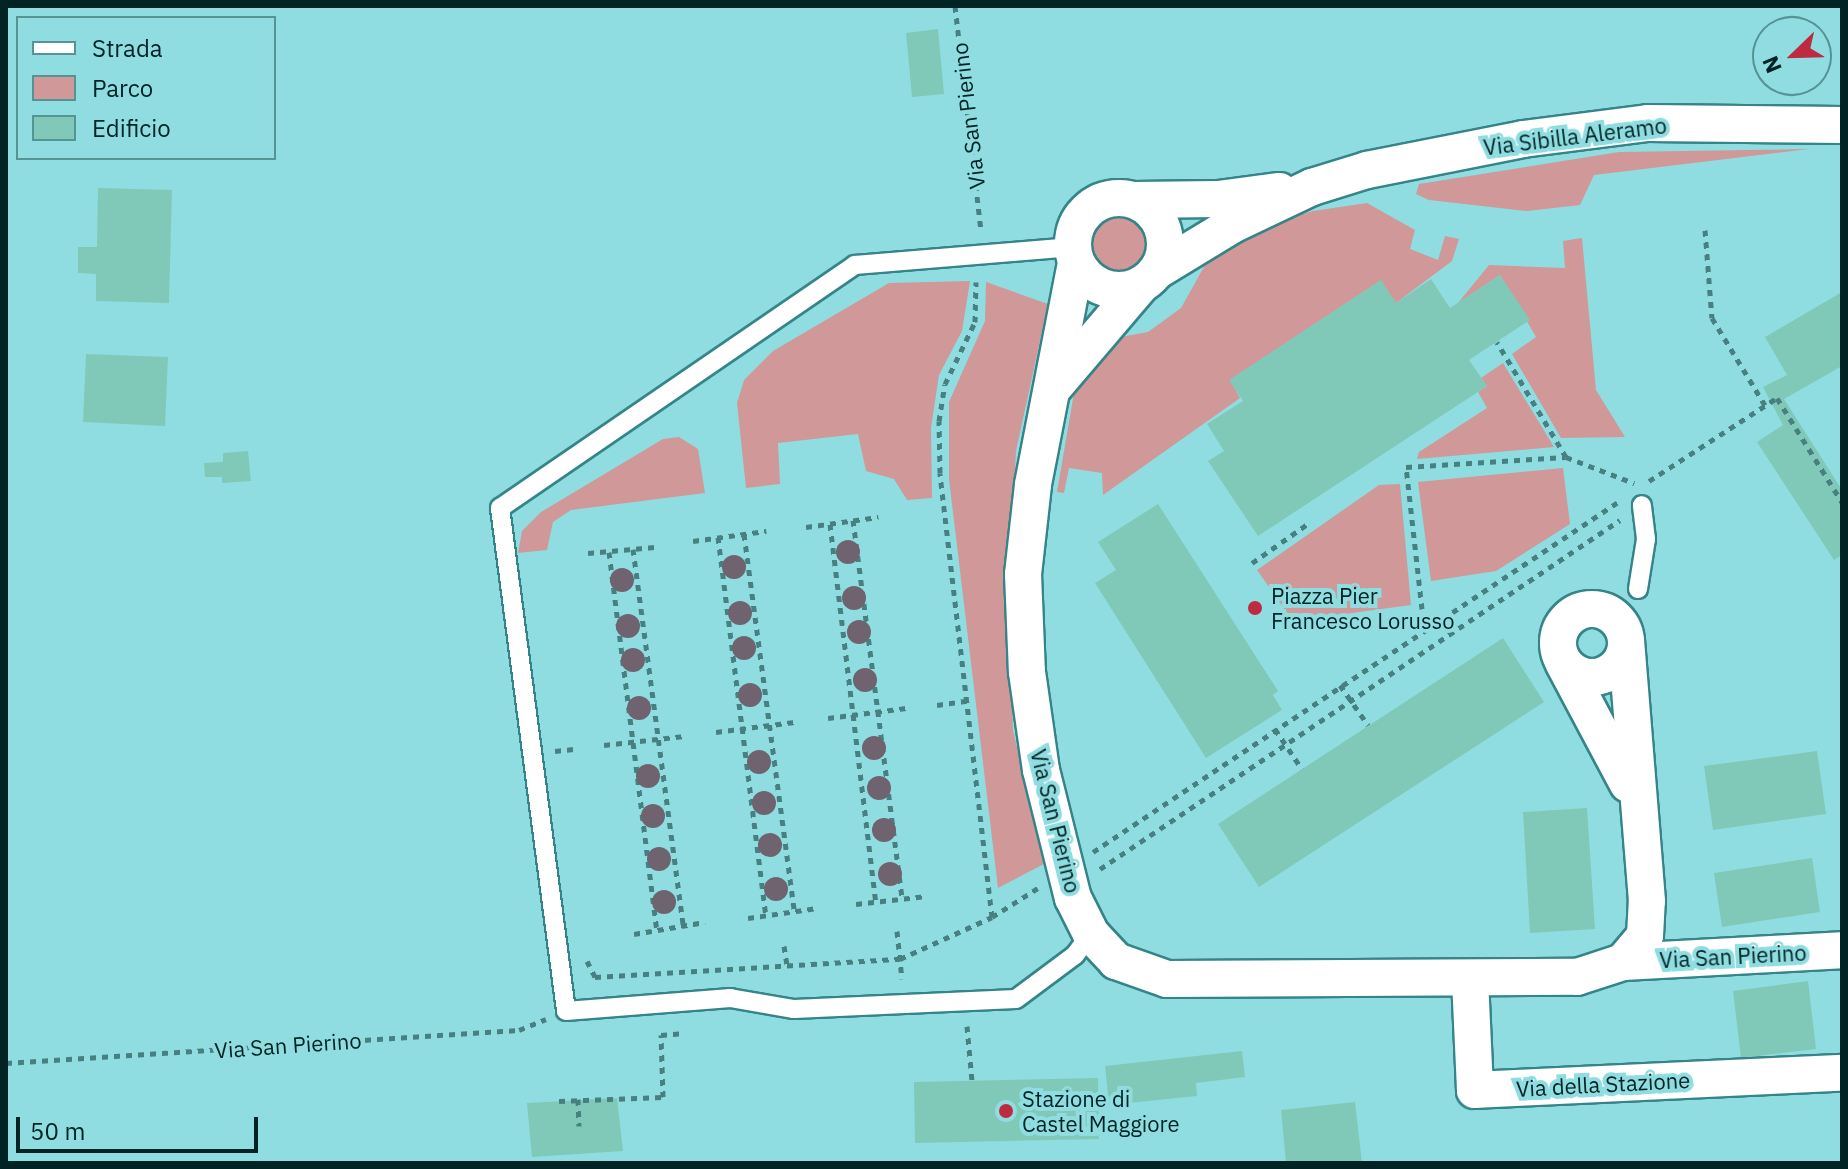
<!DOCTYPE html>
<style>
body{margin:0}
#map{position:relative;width:1848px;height:1169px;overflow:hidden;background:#8fdde0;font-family:"IBM Plex Sans",sans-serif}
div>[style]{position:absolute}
.green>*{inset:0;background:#d09898}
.round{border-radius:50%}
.building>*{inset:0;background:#80c9b9}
.path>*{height:5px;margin-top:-2.5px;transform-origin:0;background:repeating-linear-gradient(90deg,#488082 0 6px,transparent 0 12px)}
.roads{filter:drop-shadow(2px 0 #358588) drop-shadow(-2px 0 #358588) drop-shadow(0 2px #358588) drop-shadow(0 -2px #358588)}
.service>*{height:18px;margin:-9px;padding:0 9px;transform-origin:9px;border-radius:9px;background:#fff}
.minor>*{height:36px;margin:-18px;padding:0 18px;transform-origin:18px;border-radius:18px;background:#fff}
.minor>.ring{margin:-18px;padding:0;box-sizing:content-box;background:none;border:36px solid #fff;border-radius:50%}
.path-bridge>*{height:5px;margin-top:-2.5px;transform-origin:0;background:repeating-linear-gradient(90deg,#488082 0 6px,transparent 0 12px)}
.trees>*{width:24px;height:24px;margin:-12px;border-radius:50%;background:#6e636f}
.dots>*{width:22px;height:22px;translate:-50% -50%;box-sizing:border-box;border:4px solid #8fdde0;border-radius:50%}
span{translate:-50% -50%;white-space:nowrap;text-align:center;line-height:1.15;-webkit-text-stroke:8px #8fdde0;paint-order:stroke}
.street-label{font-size:22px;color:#012324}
.poi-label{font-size:22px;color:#012324}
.left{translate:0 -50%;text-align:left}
.frame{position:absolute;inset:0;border:8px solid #012324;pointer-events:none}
.legend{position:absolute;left:16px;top:16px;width:260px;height:144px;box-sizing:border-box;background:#8fdde0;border:2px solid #569395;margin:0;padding:10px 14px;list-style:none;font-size:24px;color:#012324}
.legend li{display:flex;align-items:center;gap:16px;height:40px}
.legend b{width:40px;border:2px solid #569395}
.north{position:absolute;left:1752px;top:16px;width:80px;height:80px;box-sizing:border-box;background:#8fdde0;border:2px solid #569395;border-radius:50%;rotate:247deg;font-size:22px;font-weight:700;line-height:32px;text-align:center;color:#012324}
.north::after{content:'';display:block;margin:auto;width:28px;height:36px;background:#bc2b40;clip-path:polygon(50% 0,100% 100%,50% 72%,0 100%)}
.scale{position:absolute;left:16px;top:1117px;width:242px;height:36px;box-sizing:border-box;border:4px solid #012324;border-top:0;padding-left:10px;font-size:24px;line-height:28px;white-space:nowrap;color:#012324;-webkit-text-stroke:6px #8fdde0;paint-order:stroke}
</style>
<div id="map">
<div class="green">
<i style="clip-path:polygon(1809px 149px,1594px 175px,1580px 205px,1527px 211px,1429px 200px,1416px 194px,1419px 184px,1619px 152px)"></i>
<i style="clip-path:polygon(1367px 203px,1415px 230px,1410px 249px,1438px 260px,1445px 236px,1459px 239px,1452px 261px,1396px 303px,1380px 281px,1230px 380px,1240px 398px,1103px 495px,1102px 473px,1069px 468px,1064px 493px,1057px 492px,1076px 381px,1115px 338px,1148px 332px,1181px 308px,1205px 265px,1261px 226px,1313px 211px)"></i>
<i class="round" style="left:1087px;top:213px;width:62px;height:62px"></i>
<i style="clip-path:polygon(1582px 238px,1596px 390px,1625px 437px,1561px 438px,1512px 354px,1536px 337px,1500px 275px,1458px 303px,1489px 265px,1565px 268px,1563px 241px)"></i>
<i style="clip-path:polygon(970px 281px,962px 331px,939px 375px,931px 428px,932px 498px,907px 500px,894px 479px,866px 471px,858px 434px,778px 443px,780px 484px,746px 488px,737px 403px,744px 380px,773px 351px,889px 283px)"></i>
<i style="clip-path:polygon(986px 282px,1048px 304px,1016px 451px,1009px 594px,1013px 730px,1044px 864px,998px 888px,949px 479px,949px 402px,985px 321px)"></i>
<i style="clip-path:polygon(1503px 363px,1554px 447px,1417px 459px,1419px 452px,1487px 408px,1478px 392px,1487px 386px,1481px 378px)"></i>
<i style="clip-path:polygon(679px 437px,698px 449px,705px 493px,571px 510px,553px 522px,547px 550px,518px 553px,522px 531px,541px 512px,663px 439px)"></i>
<i style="clip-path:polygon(1563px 468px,1570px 524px,1496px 571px,1431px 581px,1418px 482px)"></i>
<i style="clip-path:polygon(1400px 484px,1411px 605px,1293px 621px,1257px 570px,1379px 485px)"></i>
</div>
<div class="building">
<i style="clip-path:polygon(938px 29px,944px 94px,912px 97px,906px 33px)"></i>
<i style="clip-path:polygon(98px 188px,172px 190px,169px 303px,96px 301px,96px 274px,78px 273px,78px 247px,97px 247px)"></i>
<i style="clip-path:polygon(1500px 275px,1530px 320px,1469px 360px,1487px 386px,1258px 536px,1208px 461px,1224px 451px,1207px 424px,1243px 401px,1229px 380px,1381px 280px,1396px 303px,1431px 279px,1450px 308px)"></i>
<i style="clip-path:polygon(1842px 292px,1842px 366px,1784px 399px,1842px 490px,1842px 555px,1834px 560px,1757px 442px,1783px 425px,1763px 387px,1787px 375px,1765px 337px)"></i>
<i style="clip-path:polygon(86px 354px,168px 357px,165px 426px,83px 422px)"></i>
<i style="clip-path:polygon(248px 451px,251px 481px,222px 483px,222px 477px,205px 477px,204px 463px,223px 462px,223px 453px)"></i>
<i style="clip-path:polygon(1158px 504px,1278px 691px,1273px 695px,1282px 710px,1206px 758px,1095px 583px,1116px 570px,1098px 542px)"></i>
<i style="clip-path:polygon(1503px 638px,1544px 702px,1259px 887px,1218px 824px)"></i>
<i style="clip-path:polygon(1817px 751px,1826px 814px,1713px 830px,1704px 766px)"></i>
<i style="clip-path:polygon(1587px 808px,1595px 929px,1530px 933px,1523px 812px)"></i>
<i style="clip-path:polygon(1812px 858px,1820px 912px,1722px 927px,1714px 873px)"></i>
<i style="clip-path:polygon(1808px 981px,1816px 1049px,1741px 1058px,1733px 991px)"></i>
<i style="clip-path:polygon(1242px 1051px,1245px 1077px,1196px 1083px,1197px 1096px,1109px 1105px,1105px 1066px)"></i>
<i style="clip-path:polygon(1098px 1078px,1099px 1139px,915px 1143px,914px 1082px)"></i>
<i style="clip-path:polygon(617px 1098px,623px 1151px,532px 1157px,527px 1103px)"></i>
<i style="clip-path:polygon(1355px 1102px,1362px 1163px,1286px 1163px,1281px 1110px)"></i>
</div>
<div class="path">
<i style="left:955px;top:6px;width:226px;rotate:83.4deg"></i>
<i style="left:1705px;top:230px;width:88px;rotate:85.5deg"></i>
<i style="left:1712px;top:318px;width:102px;rotate:58.7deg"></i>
<i style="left:1566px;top:457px;width:73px;rotate:20.9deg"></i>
<i style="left:1649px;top:481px;width:153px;rotate:-33deg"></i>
<i style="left:1777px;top:398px;width:123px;rotate:58deg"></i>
<i style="left:853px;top:520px;width:382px;rotate:82.6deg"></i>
<i style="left:830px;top:524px;width:381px;rotate:83.1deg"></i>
<i style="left:806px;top:527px;width:73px;rotate:-7.9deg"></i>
<i style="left:744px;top:534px;width:380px;rotate:82.4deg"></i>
<i style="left:718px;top:537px;width:381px;rotate:82.8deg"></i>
<i style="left:693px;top:541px;width:74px;rotate:-7.8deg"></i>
<i style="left:633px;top:549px;width:379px;rotate:82.4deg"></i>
<i style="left:609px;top:552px;width:381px;rotate:82.8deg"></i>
<i style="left:588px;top:553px;width:67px;rotate:-5.1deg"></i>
<i style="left:1252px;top:563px;width:70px;rotate:-35.1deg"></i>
<i style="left:1422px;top:609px;width:143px;rotate:-96.4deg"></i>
<i style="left:1406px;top:467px;width:160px;rotate:-3.6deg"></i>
<i style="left:1566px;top:457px;width:134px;rotate:-121deg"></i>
<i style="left:937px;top:705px;width:30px;rotate:-8deg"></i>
<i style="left:828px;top:718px;width:79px;rotate:-7.3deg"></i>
<i style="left:716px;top:732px;width:79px;rotate:-7.3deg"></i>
<i style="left:604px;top:745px;width:81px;rotate:-6.4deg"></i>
<i style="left:555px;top:751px;width:19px;rotate:-6deg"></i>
<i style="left:1093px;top:852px;width:631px;rotate:-33.69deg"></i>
<i style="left:1100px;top:869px;width:626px;rotate:-33.87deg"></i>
<i style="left:856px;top:904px;width:71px;rotate:-6.4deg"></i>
<i style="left:992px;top:917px;width:54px;rotate:-32.2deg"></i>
<i style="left:748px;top:918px;width:70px;rotate:-8.2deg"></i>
<i style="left:897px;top:931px;width:48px;rotate:84.1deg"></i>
<i style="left:634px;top:934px;width:72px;rotate:-9.6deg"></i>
<i style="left:784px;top:946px;width:19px;rotate:81deg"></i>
<i style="left:587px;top:961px;width:18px;rotate:63deg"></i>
<i style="left:595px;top:977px;width:306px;rotate:-3.4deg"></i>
<i style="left:900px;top:959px;width:101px;rotate:-24.5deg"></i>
<i style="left:992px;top:917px;width:447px;rotate:-96.7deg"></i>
<i style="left:940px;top:473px;width:52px;rotate:-91.1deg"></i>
<i style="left:939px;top:421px;width:37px;rotate:-81deg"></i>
<i style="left:945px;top:384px;width:69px;rotate:-64.2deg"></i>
<i style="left:975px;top:322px;width:40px;rotate:-88.6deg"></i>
<i style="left:967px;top:1026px;width:55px;rotate:84.8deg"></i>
<i style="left:6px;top:1063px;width:514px;rotate:-3.68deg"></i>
<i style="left:519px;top:1030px;width:29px;rotate:-22deg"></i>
<i style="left:578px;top:1099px;width:27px;rotate:88deg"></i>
<i style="left:559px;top:1101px;width:104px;rotate:-2.2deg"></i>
<i style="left:663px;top:1097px;width:62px;rotate:-91.8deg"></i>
<i style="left:661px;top:1035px;width:21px;rotate:-5deg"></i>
</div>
<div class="roads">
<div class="service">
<i style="left:1073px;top:247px;width:219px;rotate:175.3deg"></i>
<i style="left:855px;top:265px;width:430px;rotate:145.6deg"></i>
<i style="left:500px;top:508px;width:507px;rotate:82.52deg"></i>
<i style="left:566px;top:1011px;width:165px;rotate:-4.5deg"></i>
<i style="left:730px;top:998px;width:65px;rotate:9.8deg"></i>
<i style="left:794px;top:1009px;width:222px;rotate:-2.6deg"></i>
<i style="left:1016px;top:999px;width:74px;rotate:-36.7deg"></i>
<i style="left:1075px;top:955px;width:26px;rotate:-53deg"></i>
<i style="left:1638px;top:589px;width:51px;rotate:-80.9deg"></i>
<i style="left:1646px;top:539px;width:34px;rotate:-97deg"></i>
</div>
<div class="minor">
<i class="ring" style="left:1073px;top:198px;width:56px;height:56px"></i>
<i style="left:1134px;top:200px;width:84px;rotate:-0.7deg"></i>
<i style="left:1218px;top:199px;width:62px;rotate:-7.5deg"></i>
<i style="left:1076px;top:263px;width:226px;rotate:101deg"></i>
<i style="left:1033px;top:485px;width:90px;rotate:96.4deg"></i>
<i style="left:1023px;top:574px;width:98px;rotate:87.7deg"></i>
<i style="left:1027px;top:672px;width:99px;rotate:81.9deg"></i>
<i style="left:1041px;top:770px;width:132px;rotate:76deg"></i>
<i style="left:1073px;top:898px;width:40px;rotate:63.4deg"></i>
<i style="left:1091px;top:934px;width:37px;rotate:47deg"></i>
<i style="left:1116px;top:961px;width:54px;rotate:19.4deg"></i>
<i style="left:1167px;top:979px;width:410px;rotate:-0.3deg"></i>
<i style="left:1577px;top:977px;width:48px;rotate:-18.1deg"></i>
<i style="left:1623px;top:962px;width:34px;rotate:-50deg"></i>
<i style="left:1645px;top:936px;width:35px;rotate:-87deg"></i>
<i style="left:1647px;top:901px;width:261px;rotate:-94.6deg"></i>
<i style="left:1158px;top:270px;width:87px;rotate:-31.3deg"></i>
<i style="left:1232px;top:225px;width:89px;rotate:-25.4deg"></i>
<i style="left:1312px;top:187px;width:58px;rotate:-17.2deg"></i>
<i style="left:1367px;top:170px;width:159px;rotate:-11.2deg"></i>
<i style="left:1523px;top:139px;width:126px;rotate:-7.3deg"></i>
<i style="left:1648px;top:123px;width:194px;rotate:0.6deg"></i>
<i style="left:1055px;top:386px;width:133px;rotate:-49.6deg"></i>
<i class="ring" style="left:1558px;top:609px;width:32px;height:32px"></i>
<i style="left:1563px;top:662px;width:138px;rotate:62deg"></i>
<i style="left:1623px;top:962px;width:219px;rotate:-3.1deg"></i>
<i style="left:1470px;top:979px;width:111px;rotate:87.4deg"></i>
<i style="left:1475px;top:1090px;width:367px;rotate:-2.7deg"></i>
</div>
</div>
<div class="path-bridge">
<i style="left:1340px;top:685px;width:49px;rotate:55deg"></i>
<i style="left:1275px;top:729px;width:48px;rotate:56deg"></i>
</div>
<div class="trees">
<i style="left:848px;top:552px"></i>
<i style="left:734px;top:567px"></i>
<i style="left:622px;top:580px"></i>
<i style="left:854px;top:598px"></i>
<i style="left:740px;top:613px"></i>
<i style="left:628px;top:626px"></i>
<i style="left:859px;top:632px"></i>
<i style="left:744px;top:648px"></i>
<i style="left:633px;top:660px"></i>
<i style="left:865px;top:680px"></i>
<i style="left:750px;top:695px"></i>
<i style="left:639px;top:708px"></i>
<i style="left:874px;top:748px"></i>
<i style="left:759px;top:762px"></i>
<i style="left:648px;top:776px"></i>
<i style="left:879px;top:788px"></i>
<i style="left:764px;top:803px"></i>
<i style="left:653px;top:816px"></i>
<i style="left:884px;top:830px"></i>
<i style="left:770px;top:845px"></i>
<i style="left:659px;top:859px"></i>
<i style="left:890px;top:874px"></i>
<i style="left:776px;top:889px"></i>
<i style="left:664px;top:902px"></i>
</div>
<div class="dots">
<i style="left:1255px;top:608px;background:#bc2b40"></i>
<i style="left:1006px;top:1111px;background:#bc2b40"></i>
</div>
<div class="street-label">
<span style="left:968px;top:116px;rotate:-97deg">Via San Pierino</span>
<span style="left:1575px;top:136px;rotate:-7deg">Via Sibilla Aleramo</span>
<span style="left:1056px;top:821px;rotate:76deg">Via San Pierino</span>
<span style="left:1733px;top:956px;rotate:-3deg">Via San Pierino</span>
<span style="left:288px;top:1045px;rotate:-4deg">Via San Pierino</span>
<span style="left:1603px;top:1084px;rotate:-3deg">Via della Stazione</span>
</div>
<div class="poi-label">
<span class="left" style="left:1271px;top:608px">Piazza Pier<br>Francesco Lorusso</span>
<span class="left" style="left:1022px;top:1111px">Stazione di<br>Castel Maggiore</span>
</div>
<div class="frame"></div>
<ul class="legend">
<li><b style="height:10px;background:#fff"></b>Strada</li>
<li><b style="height:22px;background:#d09898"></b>Parco</li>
<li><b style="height:22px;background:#80c9b9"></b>Edificio</li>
</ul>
<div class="north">N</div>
<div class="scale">50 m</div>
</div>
